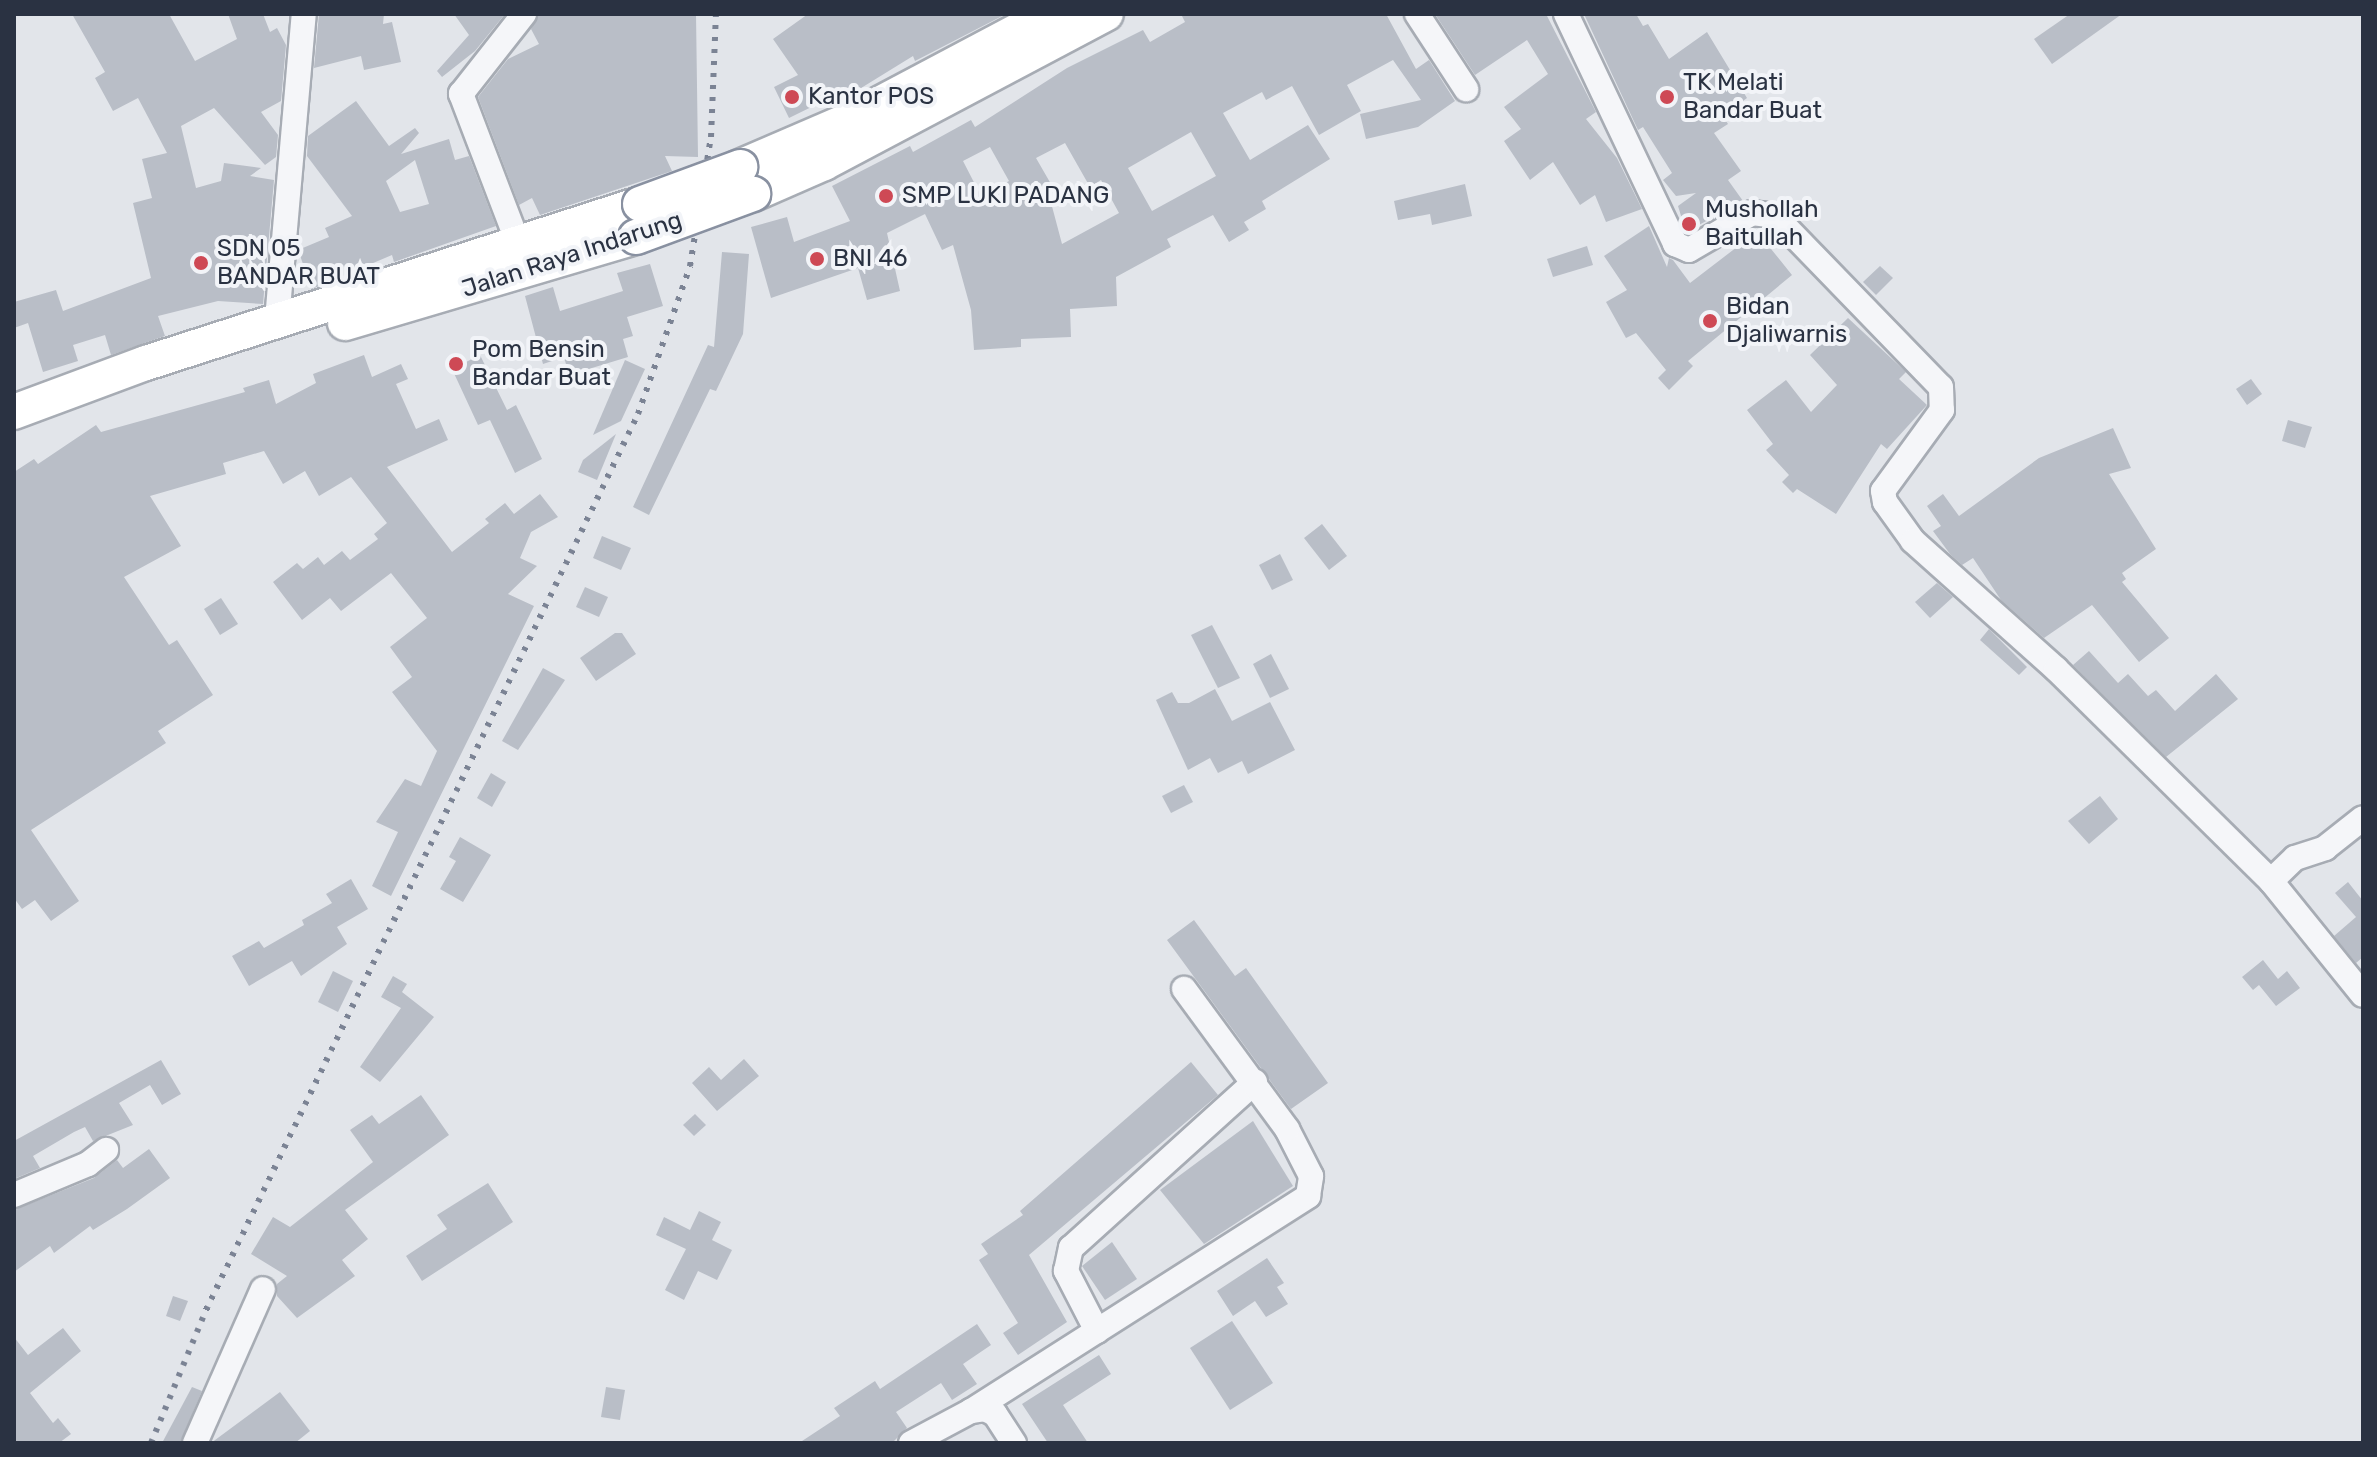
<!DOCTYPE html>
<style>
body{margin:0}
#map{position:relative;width:2377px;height:1457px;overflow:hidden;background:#e2e5ea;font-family:Rubik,sans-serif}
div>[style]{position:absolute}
.building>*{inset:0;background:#b9bec7}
.roads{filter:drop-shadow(2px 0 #a7acb4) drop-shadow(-2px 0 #a7acb4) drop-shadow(0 2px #a7acb4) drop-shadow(0 -2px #a7acb4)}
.minor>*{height:24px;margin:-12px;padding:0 12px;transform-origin:12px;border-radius:12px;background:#f5f6f9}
.highway>*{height:34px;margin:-17px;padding:0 17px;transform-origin:17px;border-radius:17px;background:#fff}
.rail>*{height:6px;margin-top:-3px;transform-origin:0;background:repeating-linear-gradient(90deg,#7b8394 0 4px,transparent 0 12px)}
.bridges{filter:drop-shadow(2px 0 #8991a1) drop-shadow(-2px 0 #8991a1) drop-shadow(0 2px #8991a1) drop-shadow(0 -2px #8991a1)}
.highway-bridge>*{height:34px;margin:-17px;padding:0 17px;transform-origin:17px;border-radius:17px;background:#fff}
.dots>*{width:22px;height:22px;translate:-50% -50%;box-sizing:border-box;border:4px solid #f2f4f8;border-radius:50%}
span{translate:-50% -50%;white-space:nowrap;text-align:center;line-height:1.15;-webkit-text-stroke:8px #f2f4f8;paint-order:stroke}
.poi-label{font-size:24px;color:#2a3242}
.left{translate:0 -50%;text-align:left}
.street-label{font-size:24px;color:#2a3242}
.frame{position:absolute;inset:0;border:16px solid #2a3242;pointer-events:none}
</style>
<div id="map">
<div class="building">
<i style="clip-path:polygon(72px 14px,169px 14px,195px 61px,237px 39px,228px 14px,263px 14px,270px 32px,277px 28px,286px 45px,281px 101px,261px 112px,278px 135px,276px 157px,265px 165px,214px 108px,181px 126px,196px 188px,221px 181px,224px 163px,261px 168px,250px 176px,274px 180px,263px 304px,218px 301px,158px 316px,165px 336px,111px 355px,105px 335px,73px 345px,78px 361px,43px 372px,28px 323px,14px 328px,14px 302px,56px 290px,63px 311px,151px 278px,133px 203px,152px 198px,142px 159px,167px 153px,138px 98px,113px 111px,95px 78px,105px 72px)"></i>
<i style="clip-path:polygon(319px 14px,384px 14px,383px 24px,392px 22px,401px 62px,364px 70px,361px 56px,314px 68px)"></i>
<i style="clip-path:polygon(454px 14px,505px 14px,475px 51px,442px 77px,437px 71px,469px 35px)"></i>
<i style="clip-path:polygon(539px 14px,696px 14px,698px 157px,665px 156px,672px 171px,540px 215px,532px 198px,519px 205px,478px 97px,508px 59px,539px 44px,531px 29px)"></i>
<i style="clip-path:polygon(808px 14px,1006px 14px,915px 61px,913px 56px,853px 93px,850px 88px,789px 118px,774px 87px,798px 75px,773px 39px)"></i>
<i style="clip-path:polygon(evenodd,1181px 14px,1386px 14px,1416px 69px,1429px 60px,1455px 101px,1418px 127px,1366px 139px,1360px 114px,1421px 100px,1393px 60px,1347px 85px,1361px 111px,1319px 135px,1292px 86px,1266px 100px,1262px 92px,1223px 113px,1250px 160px,1308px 125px,1330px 159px,1262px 201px,1266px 209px,1244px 222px,1249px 230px,1229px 242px,1213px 215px,1167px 239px,1171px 247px,1116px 277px,1117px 306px,1070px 309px,1071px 337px,1021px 339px,1021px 347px,974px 350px,971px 310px,953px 245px,942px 250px,925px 214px,887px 233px,900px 291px,867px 300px,858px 268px,771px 298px,751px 227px,787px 217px,794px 242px,850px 221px,832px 186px,910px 146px,913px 152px,971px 120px,975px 127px,1067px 68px,1143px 30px,1150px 42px,1185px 22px,1181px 14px,1191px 132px,1216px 176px,1152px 211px,1128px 168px,1191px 132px,1181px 14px,1065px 143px,1090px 187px,1101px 180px,1119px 213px,1062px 244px,1049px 195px,1055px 191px,1036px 158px,1065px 143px,1181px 14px,990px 147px,1009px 181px,981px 196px,963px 161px,990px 147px)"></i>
<i style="clip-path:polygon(1435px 14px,1546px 14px,1596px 112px,1586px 119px,1617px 158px,1642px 209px,1606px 222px,1595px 195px,1580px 205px,1553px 162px,1530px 180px,1504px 141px,1521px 129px,1504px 107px,1548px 74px,1527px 40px,1475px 75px)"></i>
<i style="clip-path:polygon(1584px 14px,1636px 14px,1643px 26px,1648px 24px,1669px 59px,1707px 32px,1747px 98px,1723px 116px,1728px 124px,1714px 133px,1741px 171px,1728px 180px,1743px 201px,1686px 232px,1678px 206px,1696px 193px,1676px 196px,1663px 180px,1672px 173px,1643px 127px,1638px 130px)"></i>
<i style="clip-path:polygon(2070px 14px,2122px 14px,2052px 64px,2034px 39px)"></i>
<i style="clip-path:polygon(evenodd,356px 101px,389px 146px,415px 128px,419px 133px,401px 154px,449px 139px,455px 160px,469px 156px,496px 226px,394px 262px,392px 255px,312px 289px,298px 250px,329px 237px,325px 228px,352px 216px,307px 156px,308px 136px,356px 101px,415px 160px,429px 204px,400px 212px,386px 181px,415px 160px)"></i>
<i style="clip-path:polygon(1465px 184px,1472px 216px,1432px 225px,1430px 214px,1398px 220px,1394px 201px)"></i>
<i style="clip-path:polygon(1649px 226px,1667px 267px,1669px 258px,1673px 260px,1690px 283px,1737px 247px,1727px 245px,1755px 229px,1792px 275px,1688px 361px,1693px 366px,1669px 390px,1658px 378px,1666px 370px,1636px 333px,1626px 338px,1606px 302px,1627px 290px,1604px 256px)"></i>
<i style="clip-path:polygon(1587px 246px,1593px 265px,1553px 277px,1547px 259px)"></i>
<i style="clip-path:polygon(722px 252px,749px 254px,743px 334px,716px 391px,710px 389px,649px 515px,633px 507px,708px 345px,714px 347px)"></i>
<i style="clip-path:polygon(650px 264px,663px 306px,627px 317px,633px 336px,623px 339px,628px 357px,569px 375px,564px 357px,543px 364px,525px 296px,553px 287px,560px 311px,623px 291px,617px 273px)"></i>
<i style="clip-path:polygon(1880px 266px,1893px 278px,1876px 295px,1863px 282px)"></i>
<i style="clip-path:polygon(1848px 318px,1906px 372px,1899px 379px,1927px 405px,1887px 449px,1881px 444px,1836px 514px,1797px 489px,1793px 493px,1782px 482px,1789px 475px,1766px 450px,1773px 444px,1747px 410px,1786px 380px,1811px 412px,1837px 385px,1810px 355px)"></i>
<i style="clip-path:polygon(364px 355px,372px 377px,401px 364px,408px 379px,396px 384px,416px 429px,439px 419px,448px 440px,387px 467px,452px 552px,489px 523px,485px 519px,505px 503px,514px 514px,540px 494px,558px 517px,531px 532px,520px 558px,537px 566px,508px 594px,534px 606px,391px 896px,372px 886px,398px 832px,376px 822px,405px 779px,421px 786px,437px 751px,392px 692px,412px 677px,390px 647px,427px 618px,391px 573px,341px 611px,330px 598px,302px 620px,273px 582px,297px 563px,303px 569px,318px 557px,324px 565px,342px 551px,350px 560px,378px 539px,374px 534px,387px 523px,351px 477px,319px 496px,305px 471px,283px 484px,264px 451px,223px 463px,226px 474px,150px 496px,181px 546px,124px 577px,169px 645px,177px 640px,213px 695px,158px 731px,166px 743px,31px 830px,79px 901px,51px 921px,35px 900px,22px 909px,14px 898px,14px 472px,34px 459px,38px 464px,96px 425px,101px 432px,245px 392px,243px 388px,269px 380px,276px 404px,316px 383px,313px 374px)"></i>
<i style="clip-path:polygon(480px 355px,507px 410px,516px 405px,542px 459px,515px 473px,490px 420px,478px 425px,452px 369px)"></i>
<i style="clip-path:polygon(625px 360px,645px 369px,621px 421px,593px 435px)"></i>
<i style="clip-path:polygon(2251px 379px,2262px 394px,2247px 405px,2236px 389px)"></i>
<i style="clip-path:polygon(2288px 420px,2312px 427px,2305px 448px,2282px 441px)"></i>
<i style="clip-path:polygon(2113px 428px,2131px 468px,2109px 474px,2156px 549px,2122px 573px,2126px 579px,2122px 582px,2169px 638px,2139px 662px,2092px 605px,2044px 638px,2001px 600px,1973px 558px,1962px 565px,1950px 554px,1933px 531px,1941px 526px,1927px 506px,1943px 494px,1959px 516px,2039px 458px)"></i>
<i style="clip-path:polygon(616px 434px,597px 480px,578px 472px,583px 460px)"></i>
<i style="clip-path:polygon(1322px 524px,1347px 556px,1329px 570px,1304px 538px)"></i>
<i style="clip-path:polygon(602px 536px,631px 548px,621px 570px,593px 558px)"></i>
<i style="clip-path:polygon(1280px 554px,1293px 580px,1272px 590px,1259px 565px)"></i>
<i style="clip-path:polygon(1937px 583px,1953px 597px,1930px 618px,1915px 602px)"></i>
<i style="clip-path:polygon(585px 587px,608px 597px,599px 617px,576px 607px)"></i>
<i style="clip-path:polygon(221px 598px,238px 624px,220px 635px,204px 609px)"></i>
<i style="clip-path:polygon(1212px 625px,1240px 678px,1218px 688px,1191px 635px)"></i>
<i style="clip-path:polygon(1989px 629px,2027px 667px,2019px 675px,1980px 640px)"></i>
<i style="clip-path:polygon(615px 633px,622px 633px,636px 654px,596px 681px,580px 658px)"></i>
<i style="clip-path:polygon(2089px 651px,2118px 683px,2128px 674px,2148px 696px,2156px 690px,2175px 711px,2216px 674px,2238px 699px,2166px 757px,2073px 665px)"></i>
<i style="clip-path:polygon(1271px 654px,1289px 689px,1270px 698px,1253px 664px)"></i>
<i style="clip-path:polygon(543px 668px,565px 680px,518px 750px,502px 741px)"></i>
<i style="clip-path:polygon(1215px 689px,1232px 721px,1270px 702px,1295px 750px,1248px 774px,1242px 761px,1218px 773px,1210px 758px,1188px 770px,1156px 700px,1172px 692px,1178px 703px,1189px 703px)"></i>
<i style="clip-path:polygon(491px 773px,506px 782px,492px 807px,477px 798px)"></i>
<i style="clip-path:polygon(1184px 785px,1193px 802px,1171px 813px,1162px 796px)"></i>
<i style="clip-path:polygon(2100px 796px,2118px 819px,2089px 844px,2068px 821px)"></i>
<i style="clip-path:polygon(460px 837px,491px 855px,463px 902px,440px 889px,456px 861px,449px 857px)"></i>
<i style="clip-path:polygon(351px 879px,368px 909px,337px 927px,347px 944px,301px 976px,292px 961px,249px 986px,232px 956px,259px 941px,264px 948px,304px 925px,302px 920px,332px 903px,326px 894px)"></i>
<i style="clip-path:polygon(2348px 882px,2363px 901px,2363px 957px,2356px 963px,2334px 936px,2356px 917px,2335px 893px)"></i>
<i style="clip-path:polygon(1194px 920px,1235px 976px,1246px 968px,1328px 1083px,1291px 1109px,1167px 940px)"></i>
<i style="clip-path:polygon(2263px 960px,2278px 979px,2287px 971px,2300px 988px,2276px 1006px,2259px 985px,2253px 990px,2242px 977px)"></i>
<i style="clip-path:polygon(333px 971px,353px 981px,338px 1012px,318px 1002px)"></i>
<i style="clip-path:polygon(393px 976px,407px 984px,402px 992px,434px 1017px,380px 1082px,360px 1067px,401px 1008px,381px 997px)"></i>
<i style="clip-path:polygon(744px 1059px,759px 1076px,717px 1111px,692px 1083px,709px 1067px,721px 1080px)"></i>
<i style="clip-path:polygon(161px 1060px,181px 1094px,162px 1105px,150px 1085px,119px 1103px,133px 1125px,93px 1141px,85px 1127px,74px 1132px,33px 1156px,40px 1168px,14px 1179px,14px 1141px)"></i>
<i style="clip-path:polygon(1191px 1062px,1218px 1095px,1029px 1255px,1067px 1322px,1018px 1355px,1003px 1333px,1018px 1323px,979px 1260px,988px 1254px,981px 1244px,1023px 1215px,1020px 1211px)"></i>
<i style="clip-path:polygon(421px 1095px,449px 1135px,345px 1210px,368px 1239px,342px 1260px,355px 1276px,297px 1318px,277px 1296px,277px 1284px,287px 1276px,251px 1254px,273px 1217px,290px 1227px,373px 1162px,350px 1130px,372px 1115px,379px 1124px)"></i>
<i style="clip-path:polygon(695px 1114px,706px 1125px,694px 1136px,683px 1125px)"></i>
<i style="clip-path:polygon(1253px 1121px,1293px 1186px,1204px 1244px,1160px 1190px)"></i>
<i style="clip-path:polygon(149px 1149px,170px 1178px,127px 1209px,93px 1230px,90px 1226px,54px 1253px,50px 1246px,14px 1272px,14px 1210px,94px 1178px,117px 1160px,123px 1168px)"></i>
<i style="clip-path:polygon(488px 1183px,513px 1222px,422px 1281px,406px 1256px,447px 1229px,437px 1215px)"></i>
<i style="clip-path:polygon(699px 1211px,721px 1222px,712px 1240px,732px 1250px,717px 1280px,698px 1271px,684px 1300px,665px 1290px,686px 1249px,656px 1235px,664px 1217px,690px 1230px)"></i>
<i style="clip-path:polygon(1112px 1242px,1137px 1279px,1105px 1300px,1082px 1266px)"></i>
<i style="clip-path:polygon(1267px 1258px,1284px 1283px,1277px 1287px,1288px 1304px,1266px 1317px,1255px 1301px,1233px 1316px,1217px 1291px)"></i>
<i style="clip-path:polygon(173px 1296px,188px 1301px,180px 1321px,166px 1316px)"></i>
<i style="clip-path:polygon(1232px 1321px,1273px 1383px,1230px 1410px,1190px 1348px)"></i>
<i style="clip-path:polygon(977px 1324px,991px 1345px,963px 1364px,977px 1384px,952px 1400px,941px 1383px,896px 1412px,907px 1428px,892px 1443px,799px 1443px,840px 1416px,834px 1408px,875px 1381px,880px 1389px)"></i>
<i style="clip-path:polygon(63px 1328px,81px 1351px,30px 1393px,53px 1423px,58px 1418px,71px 1434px,59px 1443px,14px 1443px,14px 1337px,28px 1355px)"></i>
<i style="clip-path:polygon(1099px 1355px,1111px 1374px,1063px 1405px,1088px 1443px,1048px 1443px,1022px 1404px)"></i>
<i style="clip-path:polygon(192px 1387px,202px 1391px,180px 1443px,162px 1443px)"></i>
<i style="clip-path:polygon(606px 1387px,625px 1390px,620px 1420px,601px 1417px)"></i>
<i style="clip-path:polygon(280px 1392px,310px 1431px,295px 1443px,211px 1443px)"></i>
</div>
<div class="roads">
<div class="minor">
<i style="left:1417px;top:14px;width:90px;rotate:56.8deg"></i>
<i style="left:1566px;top:14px;width:255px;rotate:64.6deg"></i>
<i style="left:1675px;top:244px;width:15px;rotate:23deg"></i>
<i style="left:1689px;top:250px;width:73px;rotate:-30.4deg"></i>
<i style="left:1752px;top:213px;width:23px;rotate:7deg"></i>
<i style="left:1775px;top:216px;width:238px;rotate:45.9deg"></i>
<i style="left:1941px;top:387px;width:23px;rotate:88deg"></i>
<i style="left:1942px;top:410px;width:100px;rotate:126.1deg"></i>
<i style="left:1883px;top:491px;width:11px;rotate:80deg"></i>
<i style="left:1885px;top:502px;width:48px;rotate:54.3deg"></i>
<i style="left:1913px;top:541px;width:192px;rotate:41.8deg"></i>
<i style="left:2056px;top:669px;width:302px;rotate:44.6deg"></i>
<i style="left:2271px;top:881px;width:146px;rotate:51.1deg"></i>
<i style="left:518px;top:243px;width:160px;rotate:-110.9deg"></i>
<i style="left:461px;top:94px;width:102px;rotate:-51.8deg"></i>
<i style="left:277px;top:320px;width:307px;rotate:-85deg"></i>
<i style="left:2271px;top:881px;width:33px;rotate:-44deg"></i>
<i style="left:2295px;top:858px;width:32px;rotate:-18deg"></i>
<i style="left:2325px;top:848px;width:48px;rotate:-38.3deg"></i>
<i style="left:14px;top:1195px;width:80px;rotate:-22.7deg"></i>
<i style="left:88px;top:1164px;width:23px;rotate:-38deg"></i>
<i style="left:1097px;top:1331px;width:68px;rotate:-117.3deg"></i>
<i style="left:1066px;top:1271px;width:24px;rotate:-78deg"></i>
<i style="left:1071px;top:1248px;width:248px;rotate:-42.1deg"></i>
<i style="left:971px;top:1411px;width:400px;rotate:-32.5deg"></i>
<i style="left:1308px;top:1196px;width:20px;rotate:-81deg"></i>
<i style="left:1311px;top:1176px;width:53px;rotate:-117.1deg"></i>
<i style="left:1287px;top:1129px;width:174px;rotate:-126.3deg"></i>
<i style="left:195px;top:1443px;width:168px;rotate:-66.2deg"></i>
<i style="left:911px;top:1443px;width:68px;rotate:-28.1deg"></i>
<i style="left:971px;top:1411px;width:14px;rotate:-8deg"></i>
<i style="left:985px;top:1409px;width:11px;rotate:27deg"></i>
<i style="left:995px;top:1414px;width:35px;rotate:57deg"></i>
</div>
<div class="highway">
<i style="left:740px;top:167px;width:119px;rotate:-23.3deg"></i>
<i style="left:849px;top:120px;width:226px;rotate:-27.9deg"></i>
<i style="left:753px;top:194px;width:77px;rotate:-23.6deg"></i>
<i style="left:824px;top:163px;width:319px;rotate:-27.9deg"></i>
<i style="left:345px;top:323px;width:303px;rotate:-16.5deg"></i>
<i style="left:14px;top:412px;width:141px;rotate:-20.4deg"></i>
<i style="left:146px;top:363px;width:519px;rotate:-17.84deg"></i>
</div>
</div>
<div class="rail">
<i style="left:151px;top:1443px;width:144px;rotate:-67.5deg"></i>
<i style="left:206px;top:1310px;width:995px;rotate:-64.26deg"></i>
<i style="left:638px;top:414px;width:157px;rotate:-70.6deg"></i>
<i style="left:690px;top:266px;width:131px;rotate:-80.8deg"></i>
<i style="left:711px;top:137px;width:123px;rotate:-87.7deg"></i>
</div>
<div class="bridges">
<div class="highway-bridge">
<i style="left:640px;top:204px;width:107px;rotate:-20.3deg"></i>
<i style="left:636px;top:237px;width:125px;rotate:-20.2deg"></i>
</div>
</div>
<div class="dots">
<i style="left:792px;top:97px;background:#ce4955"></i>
<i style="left:1667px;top:97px;background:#ce4955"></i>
<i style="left:886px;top:196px;background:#ce4955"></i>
<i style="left:1689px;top:224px;background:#ce4955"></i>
<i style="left:817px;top:259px;background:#ce4955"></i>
<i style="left:201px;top:263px;background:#ce4955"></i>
<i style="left:1710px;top:321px;background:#ce4955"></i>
<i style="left:456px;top:364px;background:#ce4955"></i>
</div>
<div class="poi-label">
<span class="left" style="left:1683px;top:97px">TK Melati<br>Bandar Buat</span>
<span class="left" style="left:808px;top:97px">Kantor POS</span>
<span class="left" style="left:902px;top:196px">SMP LUKI PADANG</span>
<span class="left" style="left:1705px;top:224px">Mushollah<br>Baitullah</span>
<span class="left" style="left:217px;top:263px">SDN 05<br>BANDAR BUAT</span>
<span class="left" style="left:833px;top:259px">BNI 46</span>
<span class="left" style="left:1726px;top:321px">Bidan<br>Djaliwarnis</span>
<span class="left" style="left:472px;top:364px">Pom Bensin<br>Bandar Buat</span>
</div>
<div class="street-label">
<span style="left:572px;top:255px;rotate:-18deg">Jalan Raya Indarung</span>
</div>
<div class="frame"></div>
</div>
